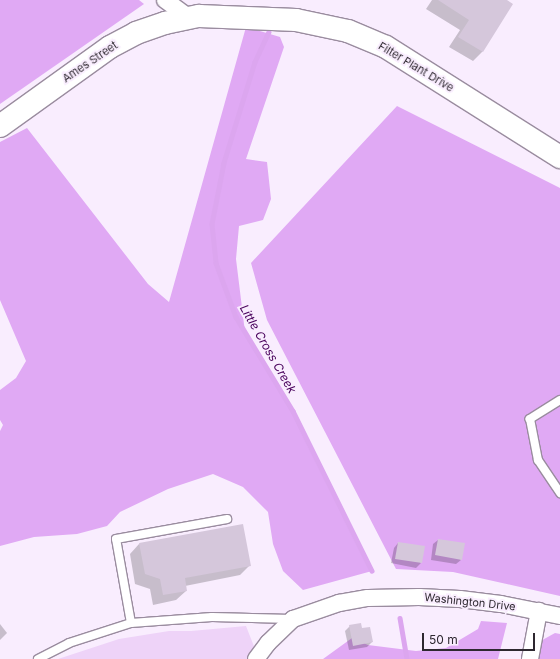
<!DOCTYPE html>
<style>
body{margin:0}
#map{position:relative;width:560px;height:659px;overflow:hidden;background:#f9edfe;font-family:Inter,sans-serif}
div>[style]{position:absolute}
.green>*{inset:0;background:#eed3f8}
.forest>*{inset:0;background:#e0a9f4}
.shadow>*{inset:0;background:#0003}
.stream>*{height:4.5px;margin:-2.25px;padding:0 2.25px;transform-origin:2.25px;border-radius:2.25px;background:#dca6ef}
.building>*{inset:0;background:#d5c7db}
.roads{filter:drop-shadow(1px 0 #9a8c9f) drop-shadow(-1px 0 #9a8c9f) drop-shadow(0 1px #9a8c9f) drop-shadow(0 -1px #9a8c9f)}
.lane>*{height:8px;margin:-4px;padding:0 4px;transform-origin:4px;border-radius:4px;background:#fff}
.street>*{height:16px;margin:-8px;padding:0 8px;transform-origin:8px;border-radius:8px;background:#fff}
.secondary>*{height:22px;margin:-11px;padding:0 11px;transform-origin:11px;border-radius:11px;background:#fff}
span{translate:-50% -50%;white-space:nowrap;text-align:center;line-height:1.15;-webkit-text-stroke:4px #f9edfe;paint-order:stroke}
.street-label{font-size:11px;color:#2e2830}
.water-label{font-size:12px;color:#48005b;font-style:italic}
.scale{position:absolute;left:422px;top:633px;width:113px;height:18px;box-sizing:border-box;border:2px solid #2e2830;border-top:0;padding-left:5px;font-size:12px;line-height:14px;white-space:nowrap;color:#2e2830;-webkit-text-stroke:3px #f9edfe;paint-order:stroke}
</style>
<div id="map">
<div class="green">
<i style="clip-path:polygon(246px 626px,259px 659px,58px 659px,119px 639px,169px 631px,191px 631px)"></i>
</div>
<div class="forest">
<i style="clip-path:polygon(0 0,139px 0,144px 4px,0 104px)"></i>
<i style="clip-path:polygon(246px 27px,280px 37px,284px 47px,246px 159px,267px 162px,271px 199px,263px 220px,239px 226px,236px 259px,245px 332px,300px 426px,372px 571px,303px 590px,283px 571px,273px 544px,268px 512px,243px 487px,213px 474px,168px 489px,120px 512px,107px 526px,77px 534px,34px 537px,0 546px,0 431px,3px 425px,0 420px,0 390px,16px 378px,26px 361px,0 300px,0 142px,27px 128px,148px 284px,169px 302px)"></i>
<i style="clip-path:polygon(397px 106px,560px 188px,560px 596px,453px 572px,396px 569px,267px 320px,251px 263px)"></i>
<i style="clip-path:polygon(481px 621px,507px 623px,498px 659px,323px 659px,352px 638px,368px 645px,416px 651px,446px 648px,478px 629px)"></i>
<i style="clip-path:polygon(555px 633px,560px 634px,560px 659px,529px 659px,537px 643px)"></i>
</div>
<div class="shadow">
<i style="clip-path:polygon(432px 0,505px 0,512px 4px,482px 52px,473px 61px,449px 47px,460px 30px,426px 9px)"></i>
<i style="clip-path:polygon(438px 540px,461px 560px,456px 564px,431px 560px,433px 544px)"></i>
<i style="clip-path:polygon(398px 543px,421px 563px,416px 568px,391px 563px,394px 548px)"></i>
<i style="clip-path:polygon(139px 544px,250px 565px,240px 575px,185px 586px,186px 591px,176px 600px,153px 605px,150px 589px,135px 584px,130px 554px)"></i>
<i style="clip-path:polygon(0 624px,7px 633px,0 640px)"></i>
<i style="clip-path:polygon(350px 626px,361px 629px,372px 642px,367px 647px,349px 650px,345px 631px)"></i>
</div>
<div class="stream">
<i style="left:269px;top:32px;width:33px;rotate:115deg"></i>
<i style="left:255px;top:62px;width:106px;rotate:107.1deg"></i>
<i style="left:224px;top:163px;width:62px;rotate:101.1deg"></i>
<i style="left:212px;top:224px;width:39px;rotate:84deg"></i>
<i style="left:216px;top:263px;width:58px;rotate:69.7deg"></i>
<i style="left:236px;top:317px;width:110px;rotate:58.8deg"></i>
<i style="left:293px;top:411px;width:178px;rotate:63.7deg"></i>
<i style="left:400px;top:618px;width:42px;rotate:80.3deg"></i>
</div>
<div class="building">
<i style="clip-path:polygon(438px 0,507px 0,513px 4px,483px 52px,458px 37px,469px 20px)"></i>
<i style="clip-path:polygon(243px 524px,251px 566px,185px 578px,187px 591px,163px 595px,160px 579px,145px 574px,139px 543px)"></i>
<i style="clip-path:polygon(438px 539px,465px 543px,462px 560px,435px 555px)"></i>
<i style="clip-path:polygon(398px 542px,425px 546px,422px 563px,395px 559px)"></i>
<i style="clip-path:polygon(361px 623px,362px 628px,370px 627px,373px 642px,353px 646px,349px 625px)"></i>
</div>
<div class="roads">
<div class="lane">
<i style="left:560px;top:400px;width:36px;rotate:148deg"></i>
<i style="left:530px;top:419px;width:42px;rotate:79deg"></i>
<i style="left:538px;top:460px;width:40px;rotate:56deg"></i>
<i style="left:131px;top:623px;width:85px;rotate:-100.1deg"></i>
<i style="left:116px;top:539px;width:113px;rotate:-10.2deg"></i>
<i style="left:38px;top:659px;width:35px;rotate:-27deg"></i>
<i style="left:69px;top:643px;width:65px;rotate:-17.9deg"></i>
<i style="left:131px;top:623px;width:81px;rotate:-4.2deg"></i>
<i style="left:212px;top:617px;width:80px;rotate:1.4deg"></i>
</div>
<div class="street">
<i style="left:165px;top:0;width:31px;rotate:36deg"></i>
<i style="left:256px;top:659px;width:20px;rotate:-53deg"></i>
<i style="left:268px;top:643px;width:35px;rotate:-44deg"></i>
<i style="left:293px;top:619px;width:49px;rotate:-19.2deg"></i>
<i style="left:339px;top:603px;width:29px;rotate:-10deg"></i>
<i style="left:368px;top:598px;width:51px;rotate:-1.1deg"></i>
<i style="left:419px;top:597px;width:41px;rotate:2.8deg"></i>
<i style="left:460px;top:599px;width:41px;rotate:7deg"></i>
<i style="left:501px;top:604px;width:60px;rotate:11.5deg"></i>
<i style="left:530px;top:659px;width:49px;rotate:-79.4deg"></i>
</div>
<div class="secondary">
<i style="left:0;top:126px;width:135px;rotate:-35.7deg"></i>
<i style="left:110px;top:47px;width:30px;rotate:-28deg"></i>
<i style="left:136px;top:33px;width:31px;rotate:-19deg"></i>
<i style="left:165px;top:23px;width:35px;rotate:-12deg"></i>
<i style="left:199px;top:16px;width:97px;rotate:2.4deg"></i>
<i style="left:296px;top:20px;width:53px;rotate:11.9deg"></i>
<i style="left:348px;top:31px;width:41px;rotate:22.8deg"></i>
<i style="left:386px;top:47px;width:206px;rotate:32.3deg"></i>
</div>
</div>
<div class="street-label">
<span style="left:90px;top:62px;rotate:-34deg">Ames Street</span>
<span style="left:416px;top:67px;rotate:31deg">Filter Plant Drive</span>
<span style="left:470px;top:602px;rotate:6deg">Washington Drive</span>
</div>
<div class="water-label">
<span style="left:268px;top:349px;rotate:60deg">Little Cross Creek</span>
</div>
<div class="scale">50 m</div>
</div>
